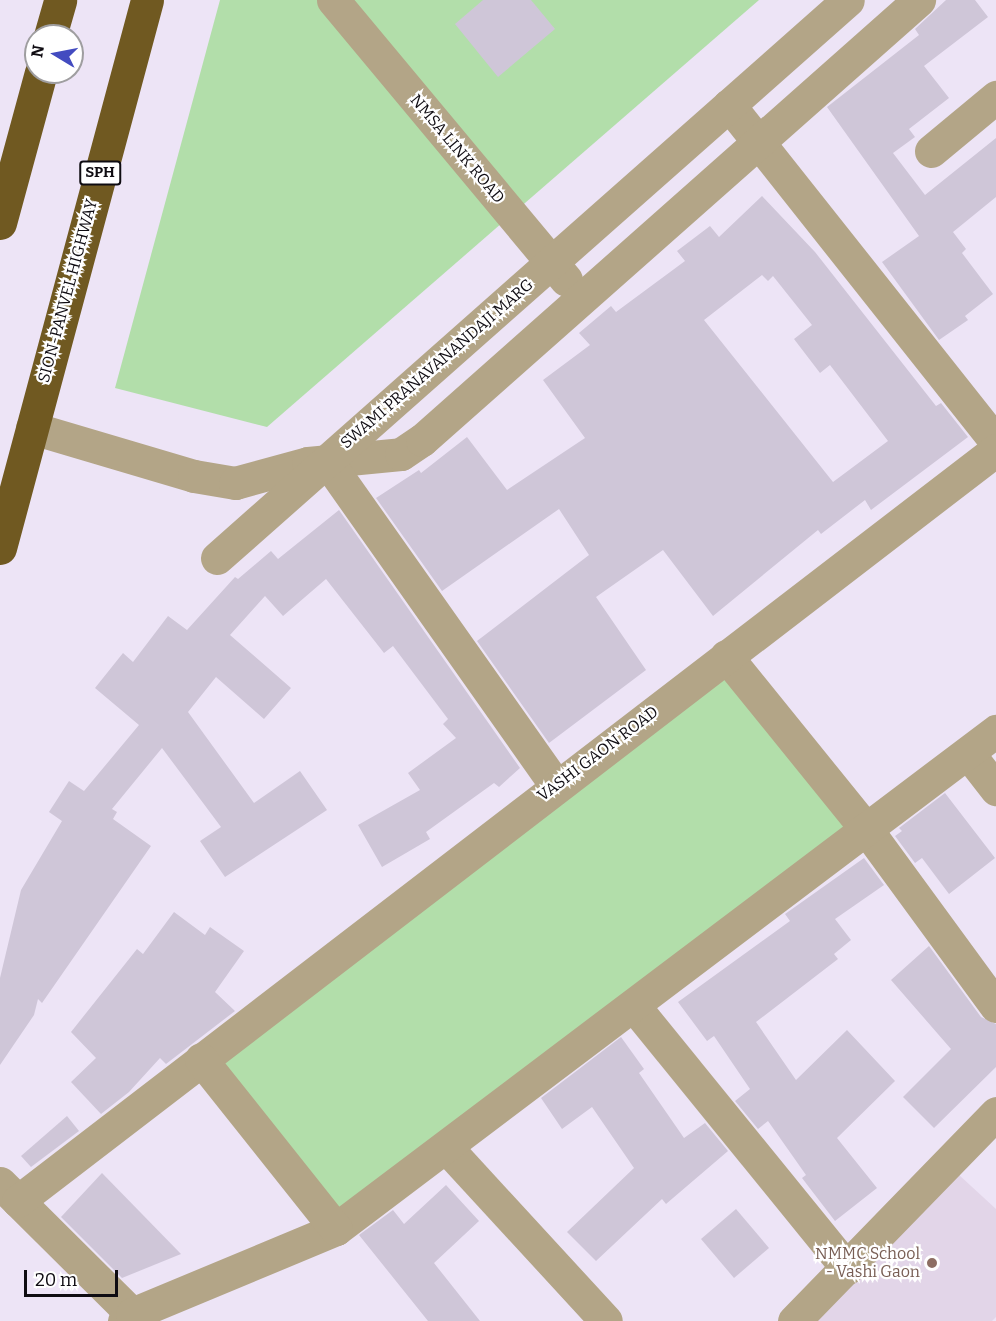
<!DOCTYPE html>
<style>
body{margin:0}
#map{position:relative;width:996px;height:1321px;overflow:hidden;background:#ede4f6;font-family:Bitter,serif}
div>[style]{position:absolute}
.education>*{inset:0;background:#e2d5e8}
.green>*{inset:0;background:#b2deaa}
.building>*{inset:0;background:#cfc6d8}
.minor>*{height:33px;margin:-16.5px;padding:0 16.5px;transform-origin:16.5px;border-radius:16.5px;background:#b3a587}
.highway>*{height:33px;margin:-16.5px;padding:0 16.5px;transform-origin:16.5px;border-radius:16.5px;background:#705921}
.dots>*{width:16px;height:16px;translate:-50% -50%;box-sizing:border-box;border:3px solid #fff;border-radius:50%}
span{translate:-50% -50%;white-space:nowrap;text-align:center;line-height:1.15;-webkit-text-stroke:4.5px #fff;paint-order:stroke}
.shield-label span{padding:2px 4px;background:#fff;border:2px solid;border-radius:4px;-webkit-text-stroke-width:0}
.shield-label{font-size:15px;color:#0f0c12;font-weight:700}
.street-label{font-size:16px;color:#0f0c12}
.education-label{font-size:16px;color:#785e54}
.right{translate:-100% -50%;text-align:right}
.north{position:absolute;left:24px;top:24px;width:60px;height:60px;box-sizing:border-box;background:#fff;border:2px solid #9f9ea0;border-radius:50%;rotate:280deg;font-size:16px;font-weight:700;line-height:24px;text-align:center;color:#0f0c12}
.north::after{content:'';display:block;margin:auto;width:21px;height:27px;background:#434bc0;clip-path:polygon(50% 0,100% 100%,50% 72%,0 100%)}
.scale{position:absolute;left:24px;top:1270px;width:94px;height:27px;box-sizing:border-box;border:3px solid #0f0c12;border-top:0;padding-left:8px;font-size:18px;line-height:21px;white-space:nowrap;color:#0f0c12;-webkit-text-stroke:4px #fff;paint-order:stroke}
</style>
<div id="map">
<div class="education">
<i style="clip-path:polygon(958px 1174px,996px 1209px,996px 1317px,992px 1321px,808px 1321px)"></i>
</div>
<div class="green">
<i style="clip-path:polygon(220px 0,759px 0,267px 427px,115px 388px)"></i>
<i style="clip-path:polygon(723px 677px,846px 828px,337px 1211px,219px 1060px)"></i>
</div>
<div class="building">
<i style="clip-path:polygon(483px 0,531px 0,555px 29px,498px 77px,455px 24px)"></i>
<i style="clip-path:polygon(946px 0,975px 0,988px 17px,924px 66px,949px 98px,909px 129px,915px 137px,893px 153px,925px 195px,996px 138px,996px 197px,953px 232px,966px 249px,962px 253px,993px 294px,965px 316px,968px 320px,939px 340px,882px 262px,919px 236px,827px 107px,919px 35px,915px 29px)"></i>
<i style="clip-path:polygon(evenodd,762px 196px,815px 252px,936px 406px,941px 403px,968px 437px,871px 510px,865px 500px,821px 534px,818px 530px,713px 616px,663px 550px,596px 597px,646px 670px,549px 743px,477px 641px,589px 555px,559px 509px,442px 591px,376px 498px,419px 470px,421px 473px,467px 437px,507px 490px,585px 438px,543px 380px,590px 345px,579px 333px,611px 306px,616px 312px,685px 261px,677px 251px,710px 226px,719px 237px,762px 196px,762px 275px,768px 281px,773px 276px,812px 325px,794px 339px,820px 373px,830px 365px,888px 441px,833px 482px,704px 320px,762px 275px)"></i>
<i style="clip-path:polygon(339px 510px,520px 768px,499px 787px,494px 783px,426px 832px,430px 839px,382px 867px,358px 825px,420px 790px,408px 773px,456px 738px,443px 724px,448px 719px,393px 646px,384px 653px,326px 579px,283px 616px,265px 596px,230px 635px,291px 688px,264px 719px,216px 677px,188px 712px,254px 803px,300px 771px,327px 810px,225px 877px,200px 841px,221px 827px,162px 748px,112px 809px,117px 812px,113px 819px,151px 846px,42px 1003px,38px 999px,34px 1015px,0 1065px,0 978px,21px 890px,62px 821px,49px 812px,69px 781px,84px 791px,139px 725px,95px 688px,123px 653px,133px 662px,168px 616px,187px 630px,235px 577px,238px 579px,271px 551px,278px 559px)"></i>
<i style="clip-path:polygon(945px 793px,995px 858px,949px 894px,922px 858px,915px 863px,895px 836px,902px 831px,899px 828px)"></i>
<i style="clip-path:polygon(864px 858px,884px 885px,835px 919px,851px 940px,834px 954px,838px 959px,756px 1022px,796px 1080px,847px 1030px,895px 1081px,837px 1138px,877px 1188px,835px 1221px,802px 1178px,806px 1175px,768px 1121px,758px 1129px,735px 1101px,750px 1089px,714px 1036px,707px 1041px,678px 1002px,790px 921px,785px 914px)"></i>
<i style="clip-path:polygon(174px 912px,205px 935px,210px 927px,244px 951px,215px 992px,235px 1011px,166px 1064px,160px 1058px,129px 1092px,101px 1114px,71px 1082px,96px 1058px,71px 1032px,137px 949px,143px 954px)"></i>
<i style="clip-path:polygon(929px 946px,981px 1017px,996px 1024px,996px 1067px,934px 1128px,903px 1097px,951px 1049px,891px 980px)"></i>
<i style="clip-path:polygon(621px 1037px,644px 1069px,639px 1073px,684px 1138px,705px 1123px,728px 1151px,666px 1204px,662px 1199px,596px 1261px,567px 1232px,634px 1168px,592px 1107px,562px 1129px,541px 1098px)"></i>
<i style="clip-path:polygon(67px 1116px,79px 1131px,31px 1167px,21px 1156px)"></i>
<i style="clip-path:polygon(102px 1173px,181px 1254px,122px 1278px,61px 1217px)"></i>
<i style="clip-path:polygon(446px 1185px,479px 1221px,434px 1263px,480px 1321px,428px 1321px,359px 1235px,393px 1210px,404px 1224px)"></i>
<i style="clip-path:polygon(736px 1209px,769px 1248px,734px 1278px,701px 1239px)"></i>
</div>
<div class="minor">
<i style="left:333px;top:0;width:364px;rotate:50.2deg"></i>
<i style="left:729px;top:105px;width:430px;rotate:51.6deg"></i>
<i style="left:931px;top:151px;width:85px;rotate:-39.7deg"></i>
<i style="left:32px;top:428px;width:169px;rotate:16.5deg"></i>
<i style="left:194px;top:476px;width:42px;rotate:9.7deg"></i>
<i style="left:235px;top:483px;width:76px;rotate:-15.3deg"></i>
<i style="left:308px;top:463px;width:93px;rotate:-5.5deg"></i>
<i style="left:401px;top:454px;width:25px;rotate:-34deg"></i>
<i style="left:422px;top:440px;width:664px;rotate:-41.52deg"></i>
<i style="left:327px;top:461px;width:398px;rotate:54.8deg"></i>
<i style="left:217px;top:558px;width:842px;rotate:-41.49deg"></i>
<i style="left:726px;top:656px;width:224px;rotate:51deg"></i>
<i style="left:867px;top:830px;width:218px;rotate:53.8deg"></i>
<i style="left:968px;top:753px;width:46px;rotate:52.1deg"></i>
<i style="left:634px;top:1006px;width:338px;rotate:50.9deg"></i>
<i style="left:446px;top:1147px;width:236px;rotate:47.4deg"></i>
<i style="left:0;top:1183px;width:186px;rotate:44.8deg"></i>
<i style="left:18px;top:1201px;width:1233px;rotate:-37.52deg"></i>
<i style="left:336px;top:1229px;width:827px;rotate:-37.04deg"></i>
<i style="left:124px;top:1321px;width:11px;rotate:-41deg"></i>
<i style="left:132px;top:1314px;width:221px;rotate:-22.6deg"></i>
<i style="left:336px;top:1229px;width:217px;rotate:-128.5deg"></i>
<i style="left:794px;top:1321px;width:290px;rotate:-45.8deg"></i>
</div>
<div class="highway">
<i style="left:50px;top:36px;width:37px;rotate:-74deg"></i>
<i style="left:0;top:223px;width:156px;rotate:-74.8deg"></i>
<i style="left:0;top:548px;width:567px;rotate:-74.98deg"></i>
</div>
<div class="dots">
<i style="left:932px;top:1263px;background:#8d6e63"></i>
</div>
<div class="shield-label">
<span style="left:100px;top:173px">SPH</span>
</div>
<div class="street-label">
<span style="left:457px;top:149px;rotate:50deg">NMSA LINK ROAD</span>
<span style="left:68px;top:291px;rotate:-75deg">SION-PANVEL HIGHWAY</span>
<span style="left:437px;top:364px;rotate:-41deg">SWAMI PRANAVANANDAJI MARG</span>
<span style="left:598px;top:754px;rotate:-37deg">VASHI GAON ROAD</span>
</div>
<div class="education-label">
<span class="right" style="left:920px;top:1263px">NMMC School<br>- Vashi Gaon</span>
</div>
<div class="north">N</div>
<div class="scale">20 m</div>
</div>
